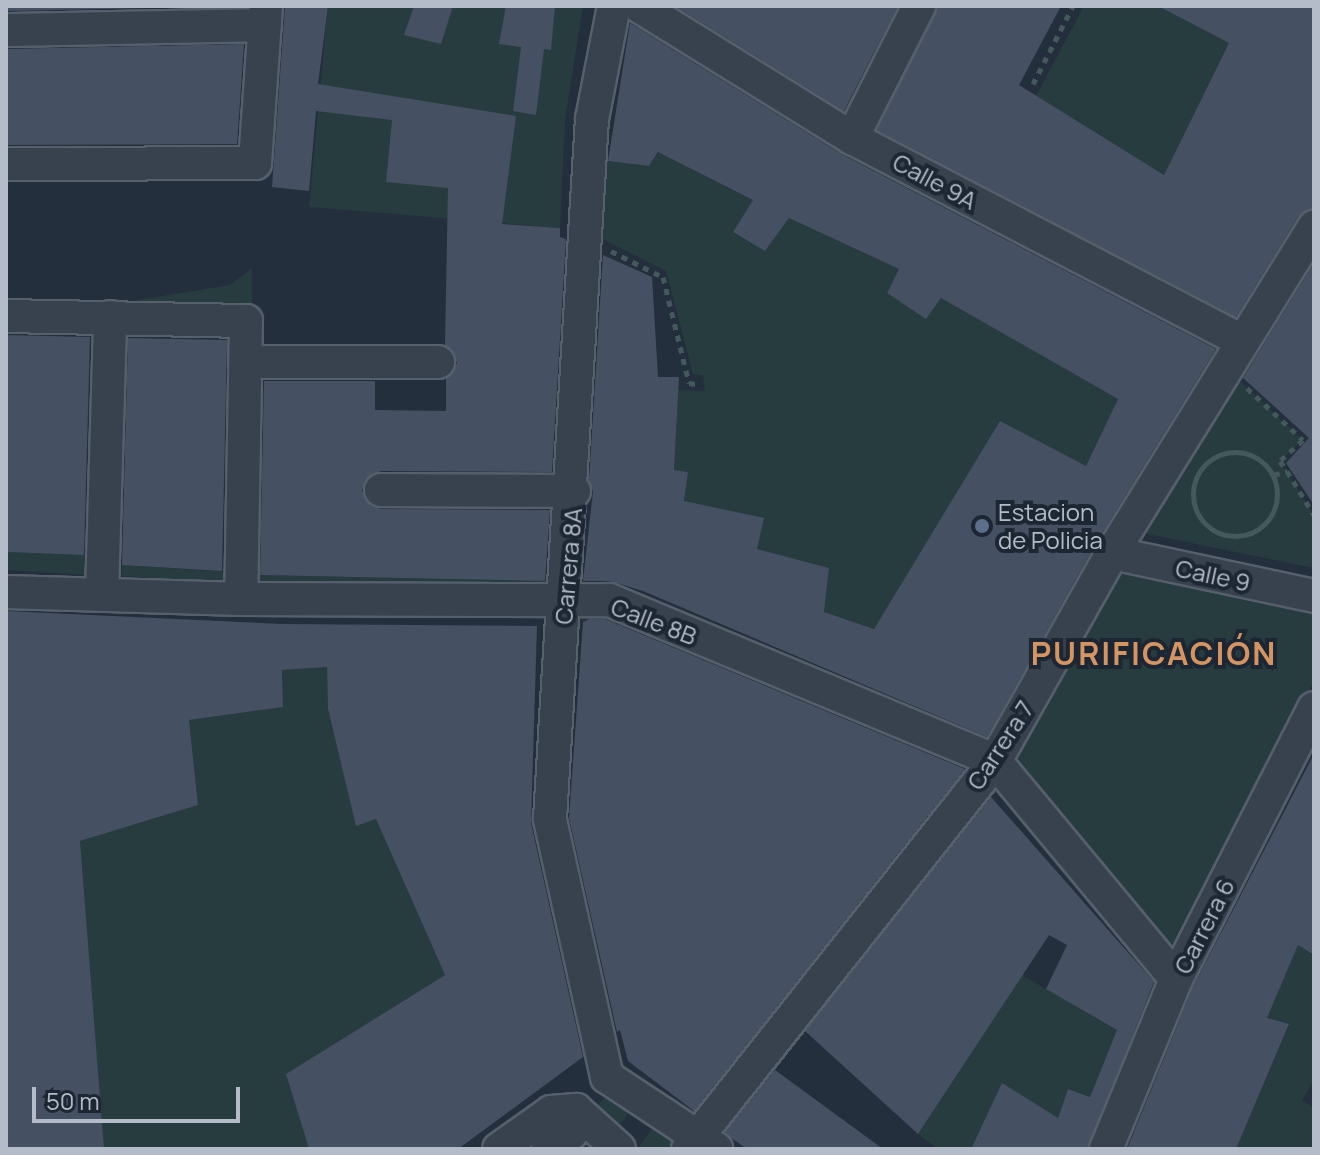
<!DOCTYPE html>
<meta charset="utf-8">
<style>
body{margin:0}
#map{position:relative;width:1320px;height:1155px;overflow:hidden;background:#242f3e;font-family:Manrope,sans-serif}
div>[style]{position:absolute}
.green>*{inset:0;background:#263c3f}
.round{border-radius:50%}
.building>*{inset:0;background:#455162}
.path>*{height:5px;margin-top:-2.5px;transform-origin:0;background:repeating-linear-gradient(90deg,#44595c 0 6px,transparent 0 12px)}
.path>.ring{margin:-2.5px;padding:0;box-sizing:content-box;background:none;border:5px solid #44595c;border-radius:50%}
.roads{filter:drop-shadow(2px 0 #565f6c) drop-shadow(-2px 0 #565f6c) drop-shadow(0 2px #565f6c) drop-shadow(0 -2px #565f6c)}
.street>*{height:32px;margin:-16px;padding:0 16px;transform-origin:16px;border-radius:16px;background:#38414e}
.dots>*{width:22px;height:22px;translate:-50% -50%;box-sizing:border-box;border:4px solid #1d2633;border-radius:50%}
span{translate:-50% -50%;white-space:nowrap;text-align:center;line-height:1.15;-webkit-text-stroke:8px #1d2633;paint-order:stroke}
.street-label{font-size:24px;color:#b4bcc9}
.poi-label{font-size:24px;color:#b4bcc9}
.left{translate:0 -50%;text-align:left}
.district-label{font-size:32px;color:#d59563;font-weight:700;letter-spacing:2px}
.frame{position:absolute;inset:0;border:8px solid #b4bcc9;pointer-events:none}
.scale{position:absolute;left:32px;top:1087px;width:208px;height:36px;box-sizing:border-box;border:4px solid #b4bcc9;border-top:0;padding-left:10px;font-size:24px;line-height:28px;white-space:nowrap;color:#b4bcc9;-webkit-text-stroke:6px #1d2633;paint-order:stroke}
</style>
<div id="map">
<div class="green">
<i style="clip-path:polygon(328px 6px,583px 6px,565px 120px,560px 228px,309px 207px)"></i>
<i style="clip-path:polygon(1084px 6px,1158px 6px,1229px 43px,1164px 175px,1036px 96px)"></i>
<i style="clip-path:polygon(671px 134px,691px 169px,753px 200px,733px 232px,765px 251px,789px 218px,899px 269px,887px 293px,926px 318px,941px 298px,1118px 399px,1086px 466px,1000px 422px,874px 629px,824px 612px,829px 568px,757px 549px,684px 501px,688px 472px,674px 470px,678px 390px,705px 391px,703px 375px,693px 374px,666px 271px,595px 235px,599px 160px,649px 166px)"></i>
<i style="clip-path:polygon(252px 268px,252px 316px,119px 303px,230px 285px)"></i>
<i style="clip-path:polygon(1226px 368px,1303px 440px,1280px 461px,1314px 515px,1314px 568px,1138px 532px)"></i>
<i style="clip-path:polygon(6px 552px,89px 555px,89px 575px,6px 570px)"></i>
<i style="clip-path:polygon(1130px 563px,1314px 603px,1314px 680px,1188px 941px,1160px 945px,1011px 768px,1015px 749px,1108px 571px)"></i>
<i style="clip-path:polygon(122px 565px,227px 572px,226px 583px,122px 576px)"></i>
<i style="clip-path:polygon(259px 575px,550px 581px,550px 592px,261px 586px)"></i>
<i style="clip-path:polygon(327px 667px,328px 709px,356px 825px,376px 819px,445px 975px,286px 1074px,309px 1149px,103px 1149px,80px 841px,198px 805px,189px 720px,283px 707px,282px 670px)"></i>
<i style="clip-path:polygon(1298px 945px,1314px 955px,1314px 1080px,1302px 1100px,1314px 1108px,1314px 1149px,1236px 1149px,1289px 1025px,1267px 1018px)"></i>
<i style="clip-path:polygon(1022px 975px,1117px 1030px,1090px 1097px,1068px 1089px,1058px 1118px,1002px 1084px,971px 1149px,938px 1149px,918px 1134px)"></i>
<i class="round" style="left:597px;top:1096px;width:30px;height:30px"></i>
<i style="clip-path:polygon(653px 1127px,673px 1141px,667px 1149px,637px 1149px)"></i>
</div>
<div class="building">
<i style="clip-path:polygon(6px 6px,247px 6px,6px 11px)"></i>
<i style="clip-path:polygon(285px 6px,328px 6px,318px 84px,516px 116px,502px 224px,560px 228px,560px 237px,566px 239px,552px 472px,381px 471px,365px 480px,362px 491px,371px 506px,381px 509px,550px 510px,545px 581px,260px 575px,264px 381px,375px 381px,375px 410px,446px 411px,446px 379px,457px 363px,445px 345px,448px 188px,386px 182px,392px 120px,316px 111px,309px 191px,272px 187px)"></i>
<i style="clip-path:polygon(414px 6px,453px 6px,441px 44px,404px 35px)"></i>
<i style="clip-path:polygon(506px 6px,555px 6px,551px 50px,544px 49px,536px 115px,513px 111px,521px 47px,499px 44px)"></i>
<i style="clip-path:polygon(675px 6px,898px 6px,844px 111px)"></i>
<i style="clip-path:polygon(938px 6px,1061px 6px,1019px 85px,1164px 175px,1229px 43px,1158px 6px,1314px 6px,1314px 208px,1298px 217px,1236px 317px,877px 130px)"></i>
<i style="clip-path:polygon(630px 23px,843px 155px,1216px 349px,1096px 543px,987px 737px,643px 591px,610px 581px,583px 581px,593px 492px,589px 480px,603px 255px,652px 277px,658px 377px,679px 377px,674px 470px,688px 472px,684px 501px,764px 518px,757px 549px,829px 568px,824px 612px,874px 629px,1000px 421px,1086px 466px,1118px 399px,941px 298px,926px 319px,887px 293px,899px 269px,789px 218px,765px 251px,733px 232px,753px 200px,658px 152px,649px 166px,608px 161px)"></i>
<i style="clip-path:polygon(244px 44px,237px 144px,6px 145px,6px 49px)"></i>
<i style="clip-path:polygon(1314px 263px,1314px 505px,1286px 463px,1309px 438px,1243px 378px)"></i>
<i style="clip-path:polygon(6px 335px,90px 337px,84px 555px,6px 552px)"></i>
<i style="clip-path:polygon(128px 338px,227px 340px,222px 571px,122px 565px)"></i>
<i style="clip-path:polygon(6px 611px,281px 624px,537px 626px,531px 823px,583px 1057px,458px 1149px,309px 1149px,286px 1074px,445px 975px,376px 819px,356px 826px,328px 709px,327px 667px,282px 670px,283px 707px,189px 720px,198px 805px,80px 841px,104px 1149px,6px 1149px)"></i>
<i style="clip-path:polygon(589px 619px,605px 619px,965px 769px,694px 1111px,628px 1061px,620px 1030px,617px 1032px,569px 818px,583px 622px)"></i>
<i style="clip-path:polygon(1314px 754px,1314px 955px,1298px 945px,1267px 1018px,1289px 1024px,1236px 1149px,1127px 1149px,1193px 987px)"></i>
<i style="clip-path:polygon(991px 797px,1154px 982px,1087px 1149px,971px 1149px,1002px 1083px,1058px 1118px,1068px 1089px,1090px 1097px,1117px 1030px,1046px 989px,1067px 945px,1049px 935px,918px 1134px,805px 1031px)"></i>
<i style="clip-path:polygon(775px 1070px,883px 1149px,747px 1149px,730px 1137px,725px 1132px)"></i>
</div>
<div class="path">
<i style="left:1033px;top:84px;width:88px;rotate:-62.9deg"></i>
<i style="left:611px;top:251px;width:58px;rotate:26.6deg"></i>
<i style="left:663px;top:277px;width:109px;rotate:76.2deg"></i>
<i style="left:689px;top:383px;width:7px;rotate:8deg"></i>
<i style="left:1247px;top:388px;width:76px;rotate:42.9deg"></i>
<i style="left:1303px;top:440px;width:31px;rotate:138deg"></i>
<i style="left:1280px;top:461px;width:12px;rotate:55deg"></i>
<i class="ring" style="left:1193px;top:452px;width:79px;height:79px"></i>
<i style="left:1274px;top:475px;width:14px;rotate:-17deg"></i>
<i style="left:1287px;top:471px;width:52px;rotate:58.5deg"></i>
</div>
<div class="roads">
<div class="street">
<i style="left:639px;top:6px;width:251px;rotate:31.8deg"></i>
<i style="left:852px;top:138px;width:437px;rotate:27.5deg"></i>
<i style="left:6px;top:30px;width:259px;rotate:-1.1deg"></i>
<i style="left:852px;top:138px;width:148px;rotate:-63.1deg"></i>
<i style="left:6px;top:164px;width:249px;rotate:-0.2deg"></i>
<i style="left:255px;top:163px;width:157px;rotate:-86deg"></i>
<i style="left:6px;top:316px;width:240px;rotate:1.2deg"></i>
<i style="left:246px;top:321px;width:278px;rotate:91deg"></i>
<i style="left:246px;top:362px;width:192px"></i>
<i style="left:381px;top:490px;width:193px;rotate:0.3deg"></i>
<i style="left:1112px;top:553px;width:207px;rotate:12deg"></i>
<i style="left:6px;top:592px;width:235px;rotate:1.7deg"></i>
<i style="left:241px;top:599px;width:368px;rotate:0.2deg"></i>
<i style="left:609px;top:600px;width:418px;rotate:22.6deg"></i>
<i style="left:995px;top:761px;width:283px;rotate:50.3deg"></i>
<i style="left:102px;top:594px;width:277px;rotate:-88.3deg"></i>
<i style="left:607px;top:1077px;width:264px;rotate:-102.5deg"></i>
<i style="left:550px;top:819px;width:701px;rotate:-86.57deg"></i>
<i style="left:592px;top:119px;width:115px;rotate:-79deg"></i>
<i style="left:607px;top:1077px;width:131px;rotate:33.4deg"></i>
<i style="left:576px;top:1110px;width:58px;rotate:42.2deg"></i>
<i style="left:499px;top:1149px;width:64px;rotate:-35.4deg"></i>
<i style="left:551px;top:1112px;width:25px;rotate:-5deg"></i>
<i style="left:548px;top:1149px;width:29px;rotate:-35deg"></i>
<i style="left:572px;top:1132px;width:22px;rotate:-80deg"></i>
<i style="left:688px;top:1149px;width:495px;rotate:-51.6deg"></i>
<i style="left:995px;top:761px;width:239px;rotate:-60.6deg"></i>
<i style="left:1112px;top:553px;width:384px;rotate:-58.2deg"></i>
<i style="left:1106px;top:1149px;width:184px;rotate:-67.6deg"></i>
<i style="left:1176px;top:979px;width:304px;rotate:-63deg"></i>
</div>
</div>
<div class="dots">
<i style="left:982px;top:526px;background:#5c6f8a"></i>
</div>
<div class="street-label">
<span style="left:935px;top:181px;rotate:28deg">Calle 9A</span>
<span style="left:568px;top:566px;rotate:-85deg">Carrera 8A</span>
<span style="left:1213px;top:575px;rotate:12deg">Calle 9</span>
<span style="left:654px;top:621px;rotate:21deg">Calle 8B</span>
<span style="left:1000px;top:745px;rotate:-57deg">Carrera 7</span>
<span style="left:1204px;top:926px;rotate:-63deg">Carrera 6</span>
</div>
<div class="poi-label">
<span class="left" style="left:998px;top:526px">Estacion<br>de Policia</span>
</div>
<div class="district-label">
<span style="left:1154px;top:653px">PURIFICACIÓN</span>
</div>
<div class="frame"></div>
<div class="scale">50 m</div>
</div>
